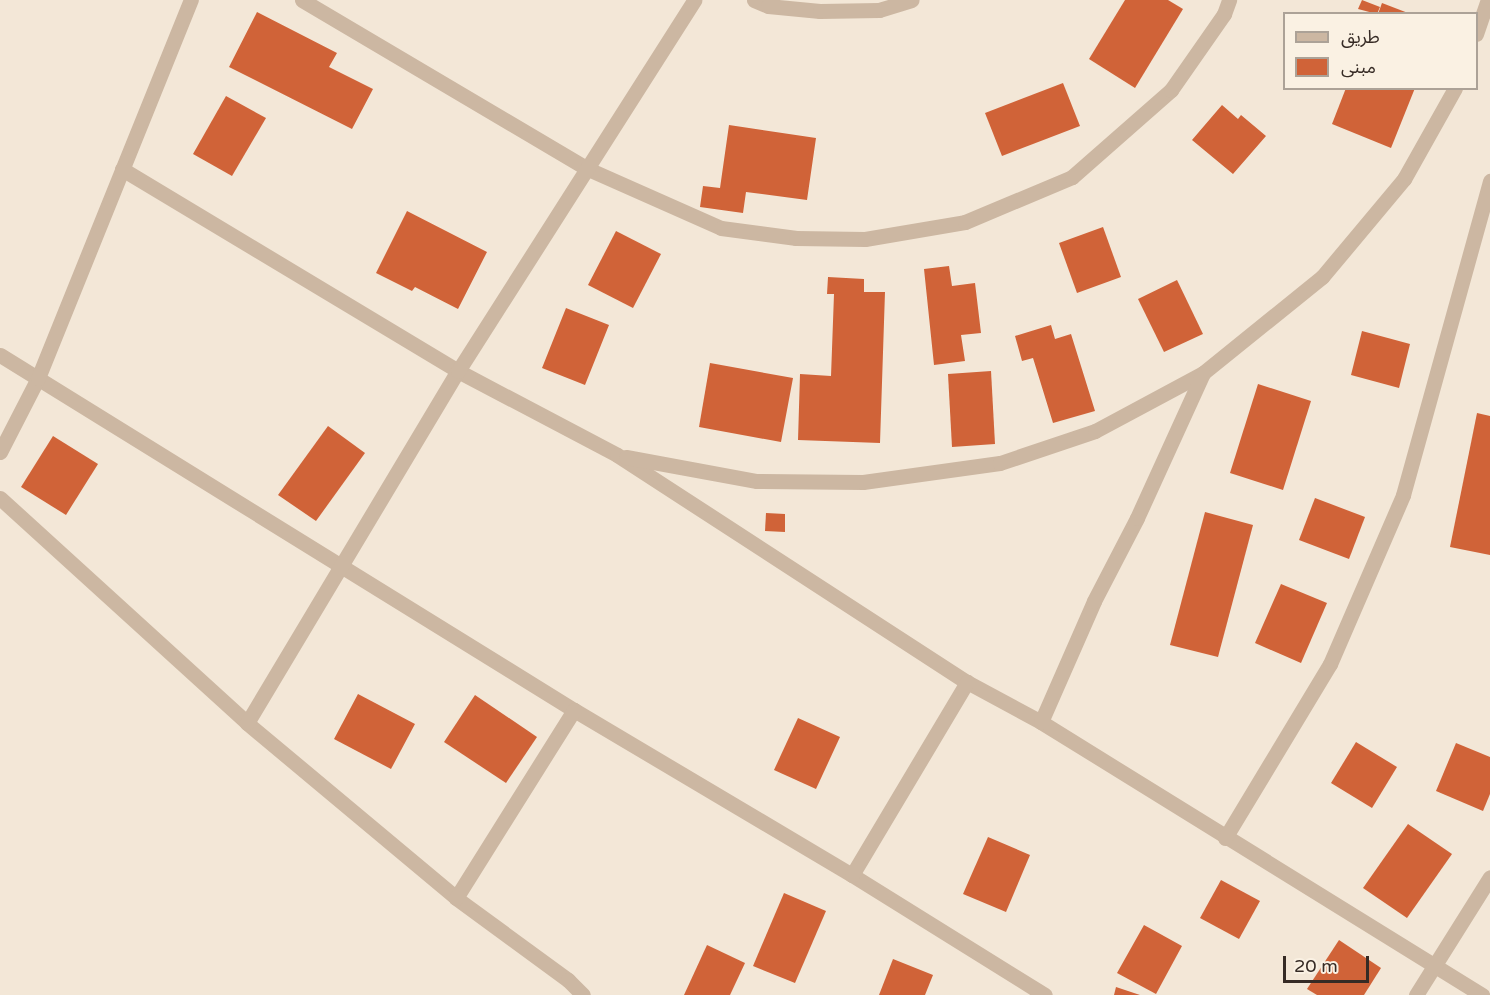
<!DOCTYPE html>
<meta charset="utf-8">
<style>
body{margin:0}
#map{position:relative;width:1490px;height:995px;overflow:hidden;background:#f3e7d7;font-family:"Varela Round","Noto Sans Arabic",sans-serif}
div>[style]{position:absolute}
.building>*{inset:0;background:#d06338}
.minor>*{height:15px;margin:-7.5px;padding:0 7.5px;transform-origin:7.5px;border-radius:7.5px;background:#ccb7a2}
span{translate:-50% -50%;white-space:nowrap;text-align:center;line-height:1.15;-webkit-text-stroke:4.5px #faf1e3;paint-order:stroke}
.legend{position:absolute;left:1283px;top:12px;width:195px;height:78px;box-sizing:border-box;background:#faf1e3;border:2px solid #aca297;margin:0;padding:8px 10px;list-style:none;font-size:18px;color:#362b25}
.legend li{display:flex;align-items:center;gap:12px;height:30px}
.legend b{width:30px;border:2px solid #aca297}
.scale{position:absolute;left:1283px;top:956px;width:86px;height:27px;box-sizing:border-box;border:3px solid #362b25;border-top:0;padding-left:8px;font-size:18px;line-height:21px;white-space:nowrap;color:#362b25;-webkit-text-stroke:4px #faf1e3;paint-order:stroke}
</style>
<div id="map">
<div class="building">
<i style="clip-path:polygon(1125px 0,1168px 0,1183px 9px,1135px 88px,1089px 59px)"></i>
<i style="clip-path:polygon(1362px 0,1380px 7px,1377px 14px,1358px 9px)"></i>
<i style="clip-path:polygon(1382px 3px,1408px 13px,1408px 14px,1378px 14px)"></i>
<i style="clip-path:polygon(257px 12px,337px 53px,329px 67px,373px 89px,352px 129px,229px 67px)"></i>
<i style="clip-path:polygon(1063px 83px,1080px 126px,1002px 156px,985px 113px)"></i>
<i style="clip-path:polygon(1346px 88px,1415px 88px,1391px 148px,1332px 124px)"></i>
<i style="clip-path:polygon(226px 96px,266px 118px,232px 176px,193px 154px)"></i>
<i style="clip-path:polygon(1222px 105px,1238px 119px,1241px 115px,1266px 136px,1233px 174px,1192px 140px)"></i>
<i style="clip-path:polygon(729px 125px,816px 138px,807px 200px,746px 192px,743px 213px,700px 207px,703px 186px,720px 188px)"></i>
<i style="clip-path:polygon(407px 211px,487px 252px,458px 309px,415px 287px,412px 291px,376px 273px)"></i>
<i style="clip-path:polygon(1103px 227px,1121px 277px,1077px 293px,1059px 243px)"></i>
<i style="clip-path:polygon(616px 231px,661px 254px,633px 308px,588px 285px)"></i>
<i style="clip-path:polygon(949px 266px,952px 286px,975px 283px,981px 333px,961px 335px,965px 361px,934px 365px,924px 269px)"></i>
<i style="clip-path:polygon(828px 277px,864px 279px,864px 292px,885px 292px,880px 443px,798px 440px,800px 374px,831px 376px,834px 294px,827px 294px)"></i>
<i style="clip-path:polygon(1177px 280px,1203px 334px,1164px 352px,1138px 299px)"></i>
<i style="clip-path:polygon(566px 308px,609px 325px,585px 385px,542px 368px)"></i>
<i style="clip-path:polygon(1051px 325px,1055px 339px,1071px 334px,1095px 411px,1053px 423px,1033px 358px,1022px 361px,1015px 336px)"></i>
<i style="clip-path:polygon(1362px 331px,1410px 344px,1399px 388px,1351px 375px)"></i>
<i style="clip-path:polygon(710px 363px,793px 378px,781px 442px,699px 427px)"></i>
<i style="clip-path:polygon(991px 371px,995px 444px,952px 447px,948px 374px)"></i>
<i style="clip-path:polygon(1258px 384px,1311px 401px,1283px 490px,1230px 473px)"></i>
<i style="clip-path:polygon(1477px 413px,1490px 416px,1490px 555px,1450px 547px)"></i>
<i style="clip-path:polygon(328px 426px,365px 453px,316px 521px,278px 495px)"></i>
<i style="clip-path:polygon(53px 436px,98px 464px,66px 515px,21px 487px)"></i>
<i style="clip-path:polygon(1315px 498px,1365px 517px,1349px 559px,1299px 540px)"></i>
<i style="clip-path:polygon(1205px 512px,1253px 525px,1218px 657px,1170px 645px)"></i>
<i style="clip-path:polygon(766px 513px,785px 514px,785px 532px,765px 531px)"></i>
<i style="clip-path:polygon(1281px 584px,1327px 603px,1301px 663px,1255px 643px)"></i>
<i style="clip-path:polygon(358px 694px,415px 724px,391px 769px,334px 739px)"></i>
<i style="clip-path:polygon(475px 695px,537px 737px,506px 783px,444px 742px)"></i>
<i style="clip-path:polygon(798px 718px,840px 737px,816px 789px,774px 770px)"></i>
<i style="clip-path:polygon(1356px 742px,1397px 767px,1372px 808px,1331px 783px)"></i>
<i style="clip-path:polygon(1456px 743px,1490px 757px,1490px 794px,1483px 811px,1436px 791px)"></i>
<i style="clip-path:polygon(1408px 824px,1452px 854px,1407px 918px,1363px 888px)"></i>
<i style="clip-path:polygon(988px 837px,1030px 855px,1006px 912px,963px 894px)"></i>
<i style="clip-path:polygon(1221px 880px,1260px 901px,1239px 939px,1200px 918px)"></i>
<i style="clip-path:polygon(784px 893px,826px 911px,795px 983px,753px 966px)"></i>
<i style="clip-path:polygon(1144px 925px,1182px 946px,1156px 994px,1117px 973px)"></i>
<i style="clip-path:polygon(1339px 940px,1381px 968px,1364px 995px,1317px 995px,1307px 989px)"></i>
<i style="clip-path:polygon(707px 945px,745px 963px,730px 995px,684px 995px)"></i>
<i style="clip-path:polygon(893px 959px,933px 975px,925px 995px,879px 995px)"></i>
<i style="clip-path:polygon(1116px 987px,1140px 995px,1114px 995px)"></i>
</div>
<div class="minor">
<i style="left:302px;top:0;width:332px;rotate:30.6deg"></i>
<i style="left:588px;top:169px;width:145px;rotate:23.9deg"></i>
<i style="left:721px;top:228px;width:76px;rotate:7.6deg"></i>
<i style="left:796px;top:238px;width:69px;rotate:0.8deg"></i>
<i style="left:865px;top:239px;width:101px;rotate:-9.6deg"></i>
<i style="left:965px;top:222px;width:116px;rotate:-22.8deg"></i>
<i style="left:1072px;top:177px;width:132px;rotate:-41.3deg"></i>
<i style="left:1171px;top:90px;width:93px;rotate:-55.1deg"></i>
<i style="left:1224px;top:14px;width:15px;rotate:-70deg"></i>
<i style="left:754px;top:0;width:15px;rotate:23deg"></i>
<i style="left:768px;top:6px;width:52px;rotate:5.5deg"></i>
<i style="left:820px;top:11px;width:59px;rotate:-1deg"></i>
<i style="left:879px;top:10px;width:34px;rotate:-17deg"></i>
<i style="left:1476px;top:34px;width:36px;rotate:-71deg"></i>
<i style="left:122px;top:169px;width:392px;rotate:31deg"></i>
<i style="left:458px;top:371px;width:180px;rotate:27.8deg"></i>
<i style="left:617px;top:455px;width:417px;rotate:33deg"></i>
<i style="left:967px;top:682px;width:84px;rotate:28.4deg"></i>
<i style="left:1041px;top:722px;width:519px;rotate:31.76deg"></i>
<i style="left:0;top:355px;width:675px;rotate:31.74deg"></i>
<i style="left:574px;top:710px;width:323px;rotate:30.7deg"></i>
<i style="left:852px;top:875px;width:227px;rotate:31.9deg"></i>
<i style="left:0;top:452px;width:83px;rotate:-62.8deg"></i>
<i style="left:38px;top:378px;width:408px;rotate:-68deg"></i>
<i style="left:626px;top:457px;width:133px;rotate:10.4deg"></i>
<i style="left:757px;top:481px;width:106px;rotate:0.5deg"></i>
<i style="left:863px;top:482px;width:138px;rotate:-7.9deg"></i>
<i style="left:1000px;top:463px;width:100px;rotate:-18.6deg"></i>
<i style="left:1095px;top:431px;width:123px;rotate:-28.2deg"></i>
<i style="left:1203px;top:373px;width:153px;rotate:-38.9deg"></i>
<i style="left:1322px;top:277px;width:128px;rotate:-50.1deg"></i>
<i style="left:1404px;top:179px;width:104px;rotate:-60.7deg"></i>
<i style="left:0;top:498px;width:334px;rotate:42.3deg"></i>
<i style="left:247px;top:723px;width:273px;rotate:39.9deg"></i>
<i style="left:456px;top:898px;width:139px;rotate:36.2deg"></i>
<i style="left:568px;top:980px;width:21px;rotate:45deg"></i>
<i style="left:1041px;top:722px;width:132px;rotate:-66.3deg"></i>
<i style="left:1094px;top:601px;width:93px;rotate:-62.6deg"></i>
<i style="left:1137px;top:518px;width:159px;rotate:-65.5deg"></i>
<i style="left:247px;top:723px;width:410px;rotate:-59.1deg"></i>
<i style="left:458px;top:371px;width:440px;rotate:-57.5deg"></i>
<i style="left:1225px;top:838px;width:203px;rotate:-58.9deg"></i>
<i style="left:1330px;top:664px;width:184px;rotate:-66.6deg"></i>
<i style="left:1403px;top:495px;width:326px;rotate:-74.5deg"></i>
<i style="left:852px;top:875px;width:225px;rotate:-59.2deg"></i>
<i style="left:456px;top:898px;width:222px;rotate:-57.9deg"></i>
<i style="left:1416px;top:995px;width:139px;rotate:-57.9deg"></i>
</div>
<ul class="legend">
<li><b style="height:8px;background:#ccb7a2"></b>طريق</li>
<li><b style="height:16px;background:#d06338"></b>مبنى</li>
</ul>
<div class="scale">20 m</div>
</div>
